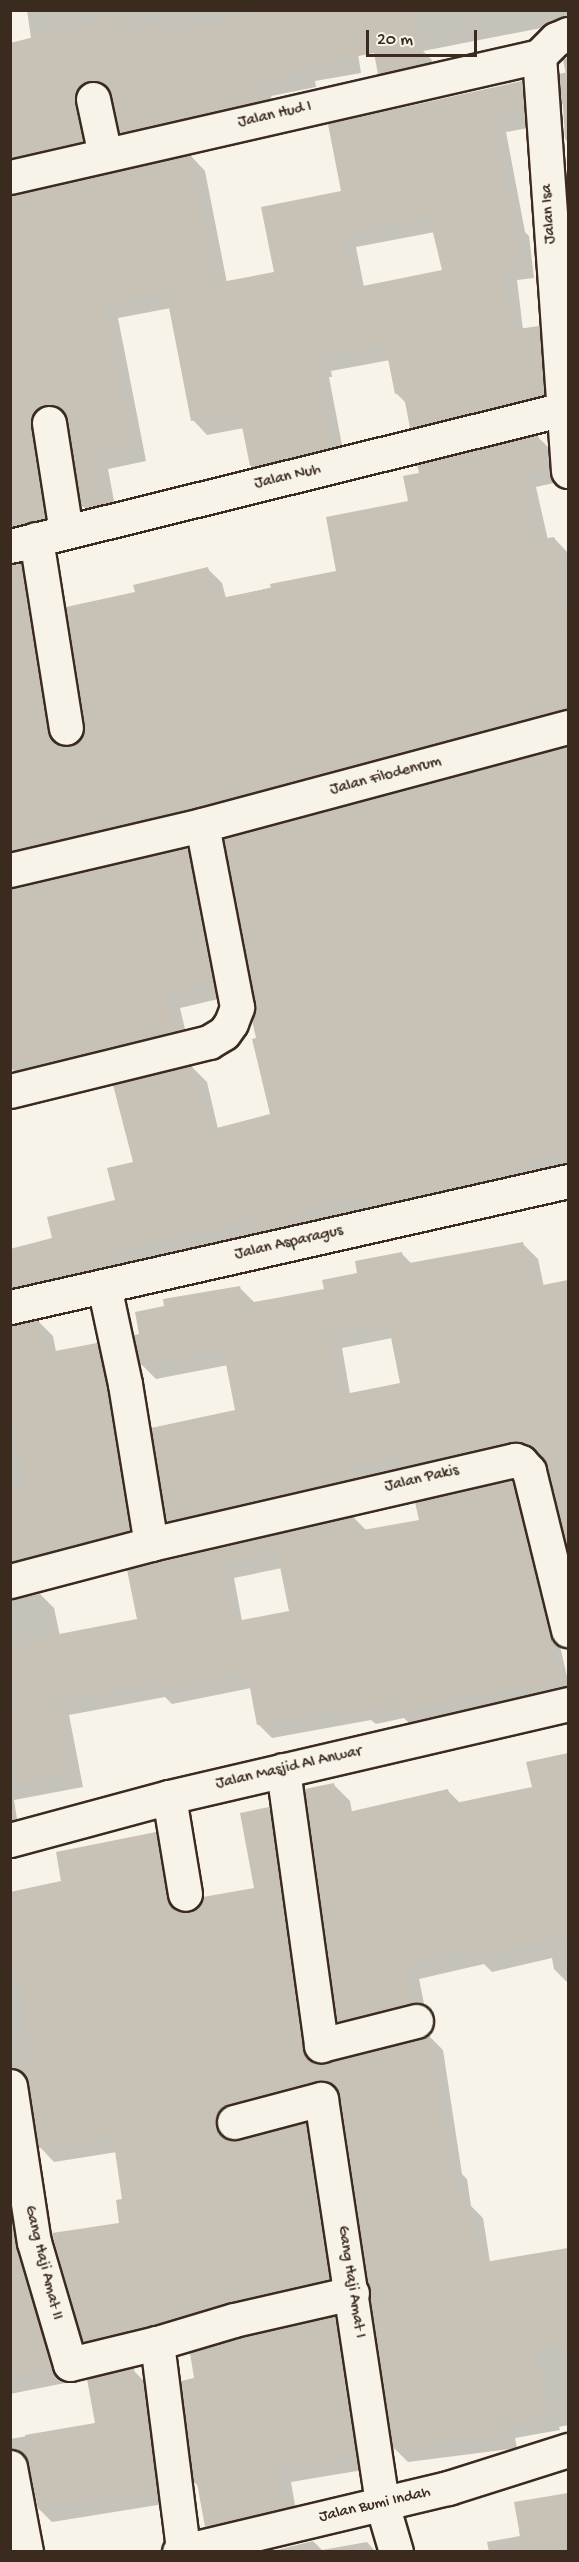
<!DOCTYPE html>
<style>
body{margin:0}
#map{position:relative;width:579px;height:2562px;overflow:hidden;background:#f7f3e8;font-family:"Gochi Hand",sans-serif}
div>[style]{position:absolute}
.shadow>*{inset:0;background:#0003}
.building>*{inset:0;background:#c8c1b6}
.roads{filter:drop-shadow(2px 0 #3b2a1e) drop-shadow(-2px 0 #3b2a1e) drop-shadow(0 2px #3b2a1e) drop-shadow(0 -2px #3b2a1e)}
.minor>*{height:33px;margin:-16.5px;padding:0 16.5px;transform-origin:16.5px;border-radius:16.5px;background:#f7f3e8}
.tertiary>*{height:33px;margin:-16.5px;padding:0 16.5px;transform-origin:16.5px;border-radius:16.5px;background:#f7f3e8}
span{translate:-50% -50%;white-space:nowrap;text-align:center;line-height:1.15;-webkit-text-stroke:4.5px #f7f3e8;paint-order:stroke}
.street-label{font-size:16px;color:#3b2a1e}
.frame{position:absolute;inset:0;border:12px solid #3b2a1e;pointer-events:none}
.scale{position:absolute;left:366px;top:30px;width:111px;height:27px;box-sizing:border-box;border:3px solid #3b2a1e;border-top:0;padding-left:8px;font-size:18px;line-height:21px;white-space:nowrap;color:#3b2a1e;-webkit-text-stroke:4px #f7f3e8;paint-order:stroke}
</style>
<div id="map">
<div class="shadow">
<i style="clip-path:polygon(27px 10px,351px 10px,361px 73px,315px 81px,316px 87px,271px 96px,274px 115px,135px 147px,121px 132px,111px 95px,104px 95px,97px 156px,10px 180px,10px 50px,32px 45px)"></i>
<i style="clip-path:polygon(389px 10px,568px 10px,568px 32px,547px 34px,541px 28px,423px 51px,432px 60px,435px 78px,395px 88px,380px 73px)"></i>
<i style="clip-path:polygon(568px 57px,568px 142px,565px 139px,561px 75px,566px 74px,563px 60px)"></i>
<i style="clip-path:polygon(evenodd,521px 83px,536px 98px,538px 126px,506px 132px,525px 232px,529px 236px,534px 278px,517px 280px,523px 330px,539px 328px,553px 342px,558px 409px,426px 442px,411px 427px,407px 404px,396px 393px,390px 360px,331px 371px,332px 377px,329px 377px,345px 461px,266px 480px,251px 466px,244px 428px,207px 435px,193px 420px,171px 308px,118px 318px,146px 461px,108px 469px,117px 517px,97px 521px,83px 506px,69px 420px,61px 419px,58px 528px,10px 549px,10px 197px,191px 156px,205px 171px,227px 283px,276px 273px,343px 192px,521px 83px,435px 232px,444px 272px,364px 287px,356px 247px,435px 232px)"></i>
<i style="clip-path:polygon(537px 436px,552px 451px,558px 482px,536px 487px,548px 540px,554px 538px,568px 553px,568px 661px,565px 662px,568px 675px,568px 726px,10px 873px,10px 565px,20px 564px,35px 579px,62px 747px,70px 748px,78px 744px,85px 736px,137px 594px,207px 568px,222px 583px,226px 598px,338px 572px,410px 502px)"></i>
<i style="clip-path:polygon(568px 748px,568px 1170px,10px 1310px,10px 1250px,54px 1239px,117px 1202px,135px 1163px,192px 1067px,207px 1082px,218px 1129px,272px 1115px,258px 1039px,257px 1003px,225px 840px)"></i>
<i style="clip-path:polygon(187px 849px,201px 864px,227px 997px,180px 1008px,189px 1046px,25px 1081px,10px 1067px)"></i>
<i style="clip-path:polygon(evenodd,523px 1244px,538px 1259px,544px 1287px,568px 1281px,568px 1547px,549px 1466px,537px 1456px,182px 1535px,168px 1521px,237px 1411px,228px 1365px,156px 1379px,141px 1364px,240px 1288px,254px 1302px,326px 1290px,401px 1253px,412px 1264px,523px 1244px,392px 1338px,401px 1384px,350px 1394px,342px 1348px,392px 1338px)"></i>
<i style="clip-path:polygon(38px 1321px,53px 1336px,56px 1352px,96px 1344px,111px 1359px,144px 1545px,10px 1581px,10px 1327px)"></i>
<i style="clip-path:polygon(evenodd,511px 1482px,526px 1496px,568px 1681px,568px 1695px,411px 1725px,404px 1718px,376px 1724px,371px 1720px,272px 1738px,258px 1724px,251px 1688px,172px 1704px,165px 1697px,69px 1715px,83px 1787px,14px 1800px,18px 1825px,10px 1827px,10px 1600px,40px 1594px,54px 1608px,60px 1636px,139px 1620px,128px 1571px,354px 1518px,367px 1531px,420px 1521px,511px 1482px,282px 1568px,291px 1612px,242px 1621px,234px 1578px,282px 1568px)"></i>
<i style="clip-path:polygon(568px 1754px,568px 1983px,554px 1969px,552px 1958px,492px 1972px,484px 1964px,419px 1979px,427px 2018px,354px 2037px,338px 2021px,334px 1785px,350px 1801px,352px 1812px,448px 1791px,461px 1804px,533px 1788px,528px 1763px)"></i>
<i style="clip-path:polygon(269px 1809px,283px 1823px,316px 2064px,326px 2065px,421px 2041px,429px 2036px,443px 2050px,462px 2174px,467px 2179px,471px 2206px,483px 2218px,490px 2262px,568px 2249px,568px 2425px,559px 2427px,560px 2430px,515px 2438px,517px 2448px,408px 2462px,394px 2448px,340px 2095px,331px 2094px,229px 2132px,229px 2141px,238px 2142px,305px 2124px,319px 2138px,342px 2293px,98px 2355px,84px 2341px,121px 2225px,124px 2201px,117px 2152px,54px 2162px,40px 2147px,28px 2081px,22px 2081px,10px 2088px,10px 1893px,63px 1882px,155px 1834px,169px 1848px,180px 1913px,189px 1914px,256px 1889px)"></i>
<i style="clip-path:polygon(10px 2140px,29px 2260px,65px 2383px,10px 2394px)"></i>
<i style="clip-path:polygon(334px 2318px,349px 2332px,369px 2469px,291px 2482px,298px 2522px,219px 2534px,205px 2519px,199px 2487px,195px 2483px,196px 2380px)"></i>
<i style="clip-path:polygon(133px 2370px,147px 2384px,170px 2503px,52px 2522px,38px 2508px,28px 2462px,21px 2462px,10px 2469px,10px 2439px,96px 2424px)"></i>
<i style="clip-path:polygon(568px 2494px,568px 2552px,489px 2552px,487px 2542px,520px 2536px,516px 2504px)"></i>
<i style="clip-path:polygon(313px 2541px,322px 2550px,367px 2542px,376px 2552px,269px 2552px)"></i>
</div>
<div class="building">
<i style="clip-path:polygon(249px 10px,411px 10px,421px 64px,378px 74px,374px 53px,301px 67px,302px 72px,257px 81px,260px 101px,119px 133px,107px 87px,98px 81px,89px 81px,80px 86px,75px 94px,83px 141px,10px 158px,10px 43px,120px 16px,123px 30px,165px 23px,167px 32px,250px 17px)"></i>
<i style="clip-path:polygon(568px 72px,568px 103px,561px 104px,559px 74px)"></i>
<i style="clip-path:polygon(evenodd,522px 81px,524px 111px,492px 118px,512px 220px,515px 220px,521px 264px,503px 266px,511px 330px,539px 326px,544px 395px,410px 428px,403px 392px,395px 394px,385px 344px,317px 357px,318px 362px,315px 363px,331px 446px,250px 466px,239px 412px,191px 421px,166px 292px,104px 304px,132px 447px,94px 454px,103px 502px,81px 507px,67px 420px,63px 411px,55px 405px,47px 404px,38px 408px,32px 416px,30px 426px,44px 514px,10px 520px,10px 195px,191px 155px,216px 283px,274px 272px,261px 207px,341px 191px,328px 124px,522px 81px,429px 216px,442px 270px,353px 288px,342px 233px,429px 216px)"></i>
<i style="clip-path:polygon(538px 435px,545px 468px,522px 473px,537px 540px,554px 537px,563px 576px,556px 577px,568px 632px,568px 709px,197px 807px,10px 851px,10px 564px,21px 563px,48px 732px,51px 739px,59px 745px,70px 746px,77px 743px,83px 735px,85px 725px,66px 607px,135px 592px,133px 585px,208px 567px,216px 599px,271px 588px,270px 584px,336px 571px,326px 517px,408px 501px,403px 476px,419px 473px,417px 465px)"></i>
<i style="clip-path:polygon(568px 746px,568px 1151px,501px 1170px,503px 1175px,465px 1185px,464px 1181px,367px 1205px,364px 1193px,301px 1209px,302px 1214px,256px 1226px,254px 1218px,116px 1252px,118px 1258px,31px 1279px,31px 1283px,10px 1288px,10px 1249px,52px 1238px,47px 1217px,115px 1200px,107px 1168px,133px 1162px,113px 1085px,192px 1065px,209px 1130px,270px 1114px,252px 1039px,256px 1038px,252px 1020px,255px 1003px,224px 839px)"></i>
<i style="clip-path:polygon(187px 848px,213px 982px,166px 994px,175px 1031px,33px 1066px,32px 1062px,10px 1067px,10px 888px)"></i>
<i style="clip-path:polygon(evenodd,523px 1242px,533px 1287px,568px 1280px,568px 1553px,547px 1466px,535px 1450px,520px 1442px,511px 1442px,408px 1465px,406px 1455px,345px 1467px,347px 1479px,166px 1521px,151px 1428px,235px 1410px,223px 1349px,140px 1365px,134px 1335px,139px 1334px,135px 1312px,164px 1306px,163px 1299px,240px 1286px,244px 1304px,324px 1289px,322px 1280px,357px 1273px,355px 1261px,402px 1252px,404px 1264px,523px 1242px,388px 1322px,400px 1383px,340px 1395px,328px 1334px,388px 1322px)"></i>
<i style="clip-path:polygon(39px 1320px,45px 1353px,97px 1343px,130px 1530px,10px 1561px,10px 1489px,26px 1486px,14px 1425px,10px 1425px,10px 1325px)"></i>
<i style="clip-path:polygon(evenodd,512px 1480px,558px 1680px,528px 1689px,527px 1686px,396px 1712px,394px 1703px,360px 1711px,359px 1705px,257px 1725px,247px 1672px,156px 1690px,155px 1682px,56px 1701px,70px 1773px,19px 1783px,10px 1739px,10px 1703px,17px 1702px,10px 1670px,10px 1647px,24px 1645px,23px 1641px,137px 1619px,127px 1570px,354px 1516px,357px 1531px,419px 1520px,415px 1502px,512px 1480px,277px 1552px,289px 1611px,232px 1622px,221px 1564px,277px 1552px)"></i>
<i style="clip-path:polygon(568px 1753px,568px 1936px,474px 1957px,472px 1948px,404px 1963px,412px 2003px,337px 2022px,305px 1789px,334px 1783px,340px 1814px,448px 1789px,451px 1804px,532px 1787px,526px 1762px)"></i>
<i style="clip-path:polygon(269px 1807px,302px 2048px,306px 2057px,315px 2063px,326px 2063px,421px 2039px,429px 2034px,450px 2164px,453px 2163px,460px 2203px,469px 2202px,479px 2263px,568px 2248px,568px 2345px,535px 2348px,547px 2416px,502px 2424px,504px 2435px,393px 2449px,340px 2096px,335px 2086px,326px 2081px,316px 2081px,229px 2104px,220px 2109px,216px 2118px,216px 2126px,221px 2136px,229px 2140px,238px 2140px,306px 2122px,329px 2279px,230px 2302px,174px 2318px,127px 2326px,128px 2331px,83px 2342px,52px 2233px,119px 2223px,116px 2200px,122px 2199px,113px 2137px,39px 2148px,28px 2083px,24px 2074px,10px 2068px,10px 2064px,35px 2062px,18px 1977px,14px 1978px,10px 1963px,10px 1892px,61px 1881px,56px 1852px,156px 1832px,167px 1898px,170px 1905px,178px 1911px,189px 1912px,197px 1908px,203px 1897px,254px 1888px,240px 1813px)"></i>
<i style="clip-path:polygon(15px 2239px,52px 2369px,10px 2378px,10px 2240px)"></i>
<i style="clip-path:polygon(335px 2316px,356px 2455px,277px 2468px,284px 2508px,205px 2527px,197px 2483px,194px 2483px,181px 2381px,194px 2378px,190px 2353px,239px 2338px)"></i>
<i style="clip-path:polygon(134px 2368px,137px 2388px,144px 2387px,157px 2490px,38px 2508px,25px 2435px,95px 2423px,87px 2379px)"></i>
<i style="clip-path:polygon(568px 2493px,568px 2552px,523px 2552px,514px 2502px)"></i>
</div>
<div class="roads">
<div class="minor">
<i style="left:568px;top:34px;width:13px;rotate:157deg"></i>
<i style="left:556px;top:39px;width:24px;rotate:135deg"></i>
<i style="left:539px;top:56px;width:416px;rotate:86deg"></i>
<i style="left:93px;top:99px;width:57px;rotate:77.9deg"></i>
<i style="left:10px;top:177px;width:543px;rotate:-12.88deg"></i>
<i style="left:49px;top:423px;width:109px;rotate:81.1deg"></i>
<i style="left:36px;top:539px;width:191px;rotate:81deg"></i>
<i style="left:10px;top:546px;width:575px;rotate:-13.89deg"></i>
<i style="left:10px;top:870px;width:197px;rotate:-13.2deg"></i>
<i style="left:202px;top:825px;width:379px;rotate:-15deg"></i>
<i style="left:10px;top:1091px;width:205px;rotate:-13.8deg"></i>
<i style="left:209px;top:1042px;width:17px;rotate:-31deg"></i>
<i style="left:224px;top:1033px;width:12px;rotate:-55deg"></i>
<i style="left:231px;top:1023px;width:17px;rotate:-69deg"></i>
<i style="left:237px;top:1007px;width:185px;rotate:-100.9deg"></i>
<i style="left:104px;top:1286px;width:100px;rotate:77.9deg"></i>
<i style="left:125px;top:1384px;width:162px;rotate:80.8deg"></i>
<i style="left:10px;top:1307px;width:572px;rotate:-12.72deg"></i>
<i style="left:10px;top:1581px;width:146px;rotate:-14.7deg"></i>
<i style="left:151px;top:1544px;width:374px;rotate:-13deg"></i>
<i style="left:515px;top:1460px;width:6px;rotate:18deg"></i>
<i style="left:521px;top:1462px;width:12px;rotate:48deg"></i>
<i style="left:529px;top:1471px;width:164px;rotate:76.2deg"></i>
<i style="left:283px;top:1770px;width:278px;rotate:82.1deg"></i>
<i style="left:321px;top:2045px;width:98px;rotate:-14.2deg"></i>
<i style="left:169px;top:1797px;width:98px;rotate:80.6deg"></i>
<i style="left:10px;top:2086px;width:158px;rotate:81.3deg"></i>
<i style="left:34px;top:2242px;width:127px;rotate:73.6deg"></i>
<i style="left:70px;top:2364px;width:89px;rotate:-13.6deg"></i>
<i style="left:157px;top:2343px;width:80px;rotate:-16.6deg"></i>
<i style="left:234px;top:2320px;width:121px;rotate:-12.9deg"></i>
<i style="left:234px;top:2122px;width:90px;rotate:-14.8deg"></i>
<i style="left:321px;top:2099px;width:410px;rotate:81.4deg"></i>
<i style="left:382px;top:2504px;width:50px;rotate:73.7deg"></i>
<i style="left:157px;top:2343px;width:209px;rotate:82.8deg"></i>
<i style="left:10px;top:2467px;width:86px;rotate:79.3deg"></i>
<i style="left:179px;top:2552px;width:277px;rotate:-13.4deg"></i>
<i style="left:448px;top:2488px;width:126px;rotate:-17.6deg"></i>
</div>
<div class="tertiary">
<i style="left:10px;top:1840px;width:165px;rotate:-15.1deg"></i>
<i style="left:169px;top:1797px;width:410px;rotate:-13.1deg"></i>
</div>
</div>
<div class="street-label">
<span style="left:275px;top:116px;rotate:-13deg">Jalan Hud I</span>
<span style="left:550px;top:214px;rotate:-94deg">Jalan Isa</span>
<span style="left:288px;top:478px;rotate:-13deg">Jalan Nuh</span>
<span style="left:386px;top:777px;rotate:-15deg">Jalan Filodenrum</span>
<span style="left:289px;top:1244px;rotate:-13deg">Jalan Asparagus</span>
<span style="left:422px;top:1480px;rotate:-13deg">Jalan Pakis</span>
<span style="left:289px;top:1769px;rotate:-13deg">Jalan Masjid Al Anwar</span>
<span style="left:42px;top:2263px;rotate:76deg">Gang Haji Amat II</span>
<span style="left:350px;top:2282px;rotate:81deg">Gang Haji Amat I</span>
<span style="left:375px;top:2506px;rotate:-13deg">Jalan Bumi Indah</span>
</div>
<div class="frame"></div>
<div class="scale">20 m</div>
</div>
